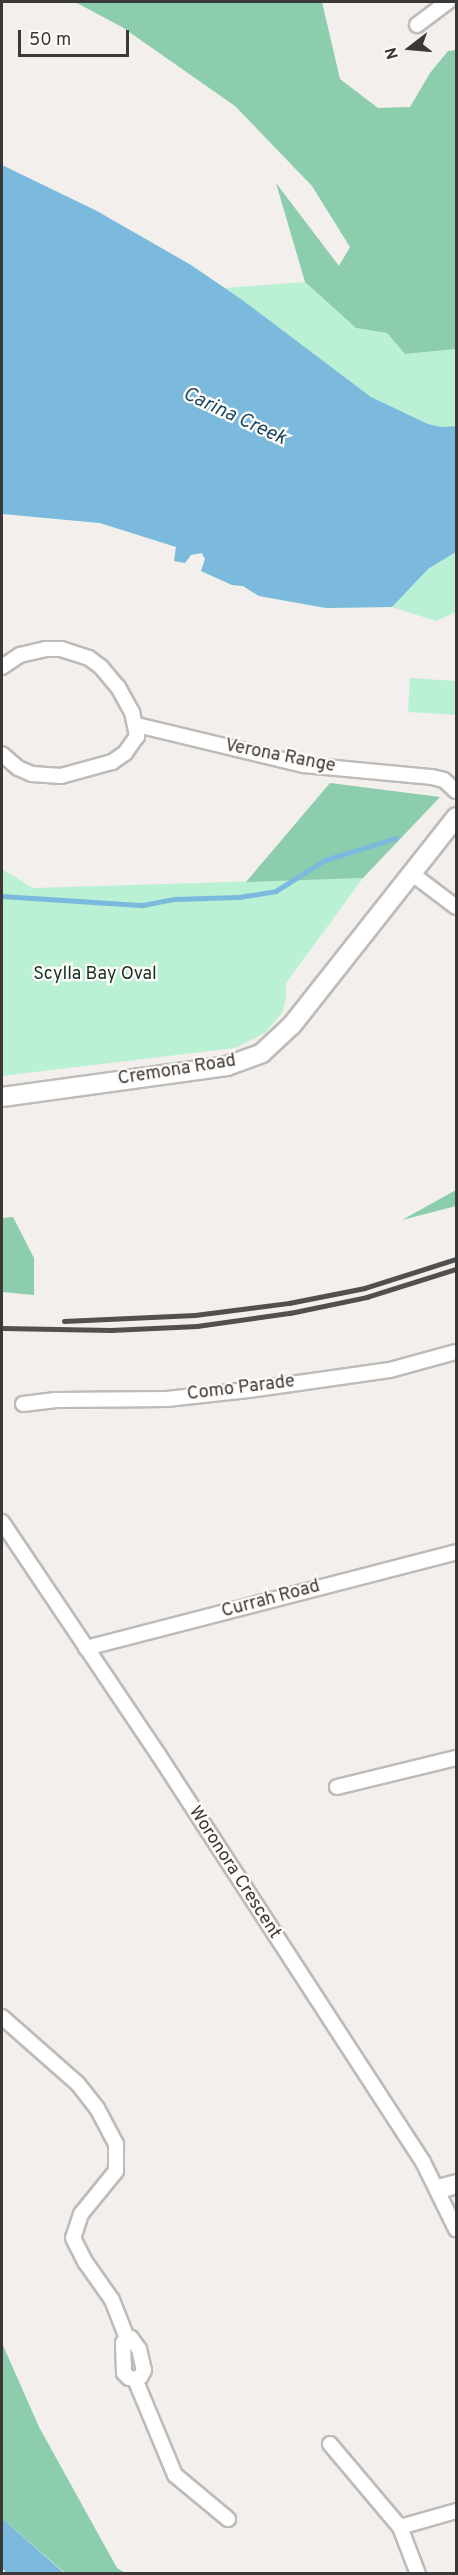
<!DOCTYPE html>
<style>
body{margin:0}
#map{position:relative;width:458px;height:2575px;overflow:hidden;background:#f2efec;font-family:Overpass,sans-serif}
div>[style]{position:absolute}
.green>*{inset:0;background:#baf1d5}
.forest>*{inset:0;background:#8ccdae}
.water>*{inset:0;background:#7cbadd}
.stream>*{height:4.5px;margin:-2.25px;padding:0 2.25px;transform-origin:2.25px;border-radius:2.25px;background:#7cbadd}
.roads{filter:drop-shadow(2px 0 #bebbb8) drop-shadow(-2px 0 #bebbb8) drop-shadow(0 2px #bebbb8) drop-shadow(0 -2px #bebbb8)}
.street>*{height:14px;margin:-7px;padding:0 7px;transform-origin:7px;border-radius:7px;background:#fff}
.secondary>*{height:18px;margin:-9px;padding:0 9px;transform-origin:9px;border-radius:9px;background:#fff}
.rail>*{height:4.5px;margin:-2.25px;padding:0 2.25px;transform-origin:2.25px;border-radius:2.25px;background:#51504e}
span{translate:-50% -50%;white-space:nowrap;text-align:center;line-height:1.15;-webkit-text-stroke:4.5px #fffcf9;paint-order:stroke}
.street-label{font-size:18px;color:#3a3938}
.park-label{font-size:18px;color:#123124}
.water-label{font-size:20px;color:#1b4c64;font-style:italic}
.frame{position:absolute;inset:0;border:3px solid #3a3938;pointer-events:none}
.north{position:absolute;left:380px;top:18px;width:60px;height:60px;-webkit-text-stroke:4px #fffcf9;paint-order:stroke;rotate:254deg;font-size:16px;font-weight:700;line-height:24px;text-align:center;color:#3a3938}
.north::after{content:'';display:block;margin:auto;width:21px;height:27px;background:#3a3938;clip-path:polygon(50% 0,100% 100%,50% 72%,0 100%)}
.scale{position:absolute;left:18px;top:30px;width:111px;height:27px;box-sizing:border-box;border:3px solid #3a3938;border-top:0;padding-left:8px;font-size:18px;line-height:21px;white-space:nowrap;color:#3a3938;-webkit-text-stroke:4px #fffcf9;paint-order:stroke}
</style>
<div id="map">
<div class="green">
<i style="clip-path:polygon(305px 282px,356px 328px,387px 333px,405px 354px,456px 349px,456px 426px,441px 427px,428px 424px,371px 397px,226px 288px)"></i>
<i style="clip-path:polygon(2px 477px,428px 569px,456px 552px,456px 612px,436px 621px,392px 607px,326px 608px,259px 596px,243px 586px,232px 585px,201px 571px,205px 559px,201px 553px,191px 555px,185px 563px,174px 561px,176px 547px,100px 523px,3px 514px)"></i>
<i style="clip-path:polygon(410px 678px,456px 681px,456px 715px,408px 712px)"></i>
<i style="clip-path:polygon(2px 869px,33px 888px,363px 878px,286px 983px,286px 999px,282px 1013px,265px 1033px,235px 1048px,2px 1076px)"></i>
</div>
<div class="forest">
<i style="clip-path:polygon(75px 2px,322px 2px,340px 79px,378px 108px,410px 107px,430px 73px,448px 51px,456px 50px,456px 349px,405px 354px,387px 333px,356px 328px,305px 282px,276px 183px,339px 266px,350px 247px,312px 186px,235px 106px,122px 27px)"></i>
<i style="clip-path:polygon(330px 783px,440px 797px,363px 878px,246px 882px)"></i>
<i style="clip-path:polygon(456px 1190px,456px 1206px,402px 1220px)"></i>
<i style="clip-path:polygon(13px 1217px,34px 1258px,34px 1295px,2px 1292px,2px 1218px)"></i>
<i style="clip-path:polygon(2px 2343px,39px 2427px,117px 2568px,125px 2573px,65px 2573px,2px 2518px)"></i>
</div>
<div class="water">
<i style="clip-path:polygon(2px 165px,97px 211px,191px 265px,241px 299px,371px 397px,428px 424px,441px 427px,456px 426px,456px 552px,428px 569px,392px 607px,326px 608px,259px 596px,243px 586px,232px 585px,201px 571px,205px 559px,202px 553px,191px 555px,185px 563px,174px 561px,176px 547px,100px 523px,3px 514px)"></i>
<i style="clip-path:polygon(2px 2518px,64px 2573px,65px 2573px,7px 2573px,2px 2568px)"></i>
</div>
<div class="stream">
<i style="left:2px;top:896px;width:141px;rotate:3.7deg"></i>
<i style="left:143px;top:905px;width:33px;rotate:-11deg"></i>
<i style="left:175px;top:899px;width:64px;rotate:-1.8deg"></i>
<i style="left:239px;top:897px;width:37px;rotate:-9deg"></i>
<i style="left:276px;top:891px;width:58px;rotate:-32.3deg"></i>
<i style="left:325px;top:860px;width:74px;rotate:-17.2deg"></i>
</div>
<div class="roads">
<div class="street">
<i style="left:417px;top:25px;width:39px;rotate:-37deg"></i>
<i style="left:2px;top:667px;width:22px;rotate:-34deg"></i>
<i style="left:20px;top:655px;width:26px;rotate:-13deg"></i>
<i style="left:45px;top:649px;width:16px"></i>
<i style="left:61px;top:649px;width:29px;rotate:18deg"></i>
<i style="left:89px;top:658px;width:15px;rotate:37deg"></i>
<i style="left:101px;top:667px;width:26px;rotate:50deg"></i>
<i style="left:118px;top:687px;width:29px;rotate:61deg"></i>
<i style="left:132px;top:712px;width:25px;rotate:78deg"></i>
<i style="left:137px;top:736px;width:21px;rotate:125deg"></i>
<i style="left:125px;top:753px;width:16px;rotate:145deg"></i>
<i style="left:112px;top:762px;width:53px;rotate:164.6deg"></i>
<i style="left:61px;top:776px;width:29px;rotate:-176deg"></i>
<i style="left:32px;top:774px;width:15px;rotate:-157deg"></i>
<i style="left:18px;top:768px;width:21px;rotate:-139deg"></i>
<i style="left:137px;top:725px;width:172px;rotate:13.5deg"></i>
<i style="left:304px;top:765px;width:129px;rotate:5.4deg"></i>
<i style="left:432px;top:777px;width:12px;rotate:14deg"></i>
<i style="left:444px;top:780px;width:16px;rotate:43deg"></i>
<i style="left:411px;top:873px;width:56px;rotate:37.1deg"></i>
<i style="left:23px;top:1404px;width:33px;rotate:-7deg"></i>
<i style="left:56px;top:1400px;width:111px;rotate:-0.5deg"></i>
<i style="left:167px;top:1399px;width:82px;rotate:-6.3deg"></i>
<i style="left:249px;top:1390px;width:142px;rotate:-8.1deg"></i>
<i style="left:390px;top:1370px;width:68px;rotate:-15.3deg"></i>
<i style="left:2px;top:1522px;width:280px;rotate:56.1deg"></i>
<i style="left:158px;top:1754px;width:487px;rotate:57deg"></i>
<i style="left:423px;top:2162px;width:75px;rotate:63.8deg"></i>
<i style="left:86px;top:1648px;width:382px;rotate:-14.5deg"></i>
<i style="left:337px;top:1787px;width:122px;rotate:-13.7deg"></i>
<i style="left:2px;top:2017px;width:101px;rotate:41.4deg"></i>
<i style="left:78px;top:2084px;width:31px;rotate:52deg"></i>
<i style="left:97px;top:2108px;width:41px;rotate:62.2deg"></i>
<i style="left:116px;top:2144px;width:27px;rotate:90deg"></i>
<i style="left:116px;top:2171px;width:55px;rotate:129.1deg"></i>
<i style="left:81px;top:2214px;width:25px;rotate:108deg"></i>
<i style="left:73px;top:2238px;width:28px;rotate:63deg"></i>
<i style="left:86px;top:2263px;width:45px;rotate:54.9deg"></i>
<i style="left:112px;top:2300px;width:41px;rotate:68.5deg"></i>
<i style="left:127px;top:2338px;width:4px"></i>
<i style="left:131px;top:2338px;width:14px;rotate:54deg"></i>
<i style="left:139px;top:2349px;width:22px;rotate:77deg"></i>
<i style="left:144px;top:2370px;width:7px;rotate:117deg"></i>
<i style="left:141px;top:2376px;width:7px;rotate:153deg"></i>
<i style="left:127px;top:2338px;width:6px;rotate:129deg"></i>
<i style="left:123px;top:2343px;width:30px;rotate:88deg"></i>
<i style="left:124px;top:2373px;width:7px;rotate:45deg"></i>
<i style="left:129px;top:2378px;width:6px;rotate:9deg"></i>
<i style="left:135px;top:2379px;width:104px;rotate:67.4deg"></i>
<i style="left:175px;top:2475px;width:69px;rotate:39.7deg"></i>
<i style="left:330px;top:2444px;width:109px;rotate:49.9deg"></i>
<i style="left:400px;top:2527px;width:50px;rotate:69deg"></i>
<i style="left:400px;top:2527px;width:58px;rotate:-15.9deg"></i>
</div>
<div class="secondary">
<i style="left:2px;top:1097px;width:227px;rotate:-7.8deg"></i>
<i style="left:227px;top:1066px;width:37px;rotate:-20deg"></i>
<i style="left:262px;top:1053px;width:41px;rotate:-43deg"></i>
<i style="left:292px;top:1025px;width:265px;rotate:-51.7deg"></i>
<i style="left:439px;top:2189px;width:18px;rotate:-16deg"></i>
</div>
</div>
<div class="rail">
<i style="left:64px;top:1321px;width:131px;rotate:-2.6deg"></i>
<i style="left:195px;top:1315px;width:95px;rotate:-7.3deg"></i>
<i style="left:289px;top:1303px;width:77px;rotate:-11.2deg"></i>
<i style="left:365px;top:1288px;width:96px;rotate:-17.7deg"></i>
<i style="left:2px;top:1328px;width:109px;rotate:1.1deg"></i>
<i style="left:111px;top:1330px;width:86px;rotate:-2.7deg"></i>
<i style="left:197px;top:1326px;width:94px;rotate:-8deg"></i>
<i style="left:290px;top:1313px;width:79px;rotate:-11.7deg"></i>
<i style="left:367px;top:1297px;width:93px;rotate:-17.5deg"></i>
</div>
<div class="street-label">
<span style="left:280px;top:757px;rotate:11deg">Verona Range</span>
<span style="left:177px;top:1071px;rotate:-9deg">Cremona Road</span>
<span style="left:241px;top:1389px;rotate:-7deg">Como Parade</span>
<span style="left:271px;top:1600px;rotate:-15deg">Currah Road</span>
<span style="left:234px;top:1873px;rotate:57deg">Woronora Crescent</span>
</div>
<div class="park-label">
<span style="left:95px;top:975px">Scylla Bay Oval</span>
</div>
<div class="water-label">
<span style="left:234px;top:417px;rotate:25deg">Carina Creek</span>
</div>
<div class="frame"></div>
<div class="north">N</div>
<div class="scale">50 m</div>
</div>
